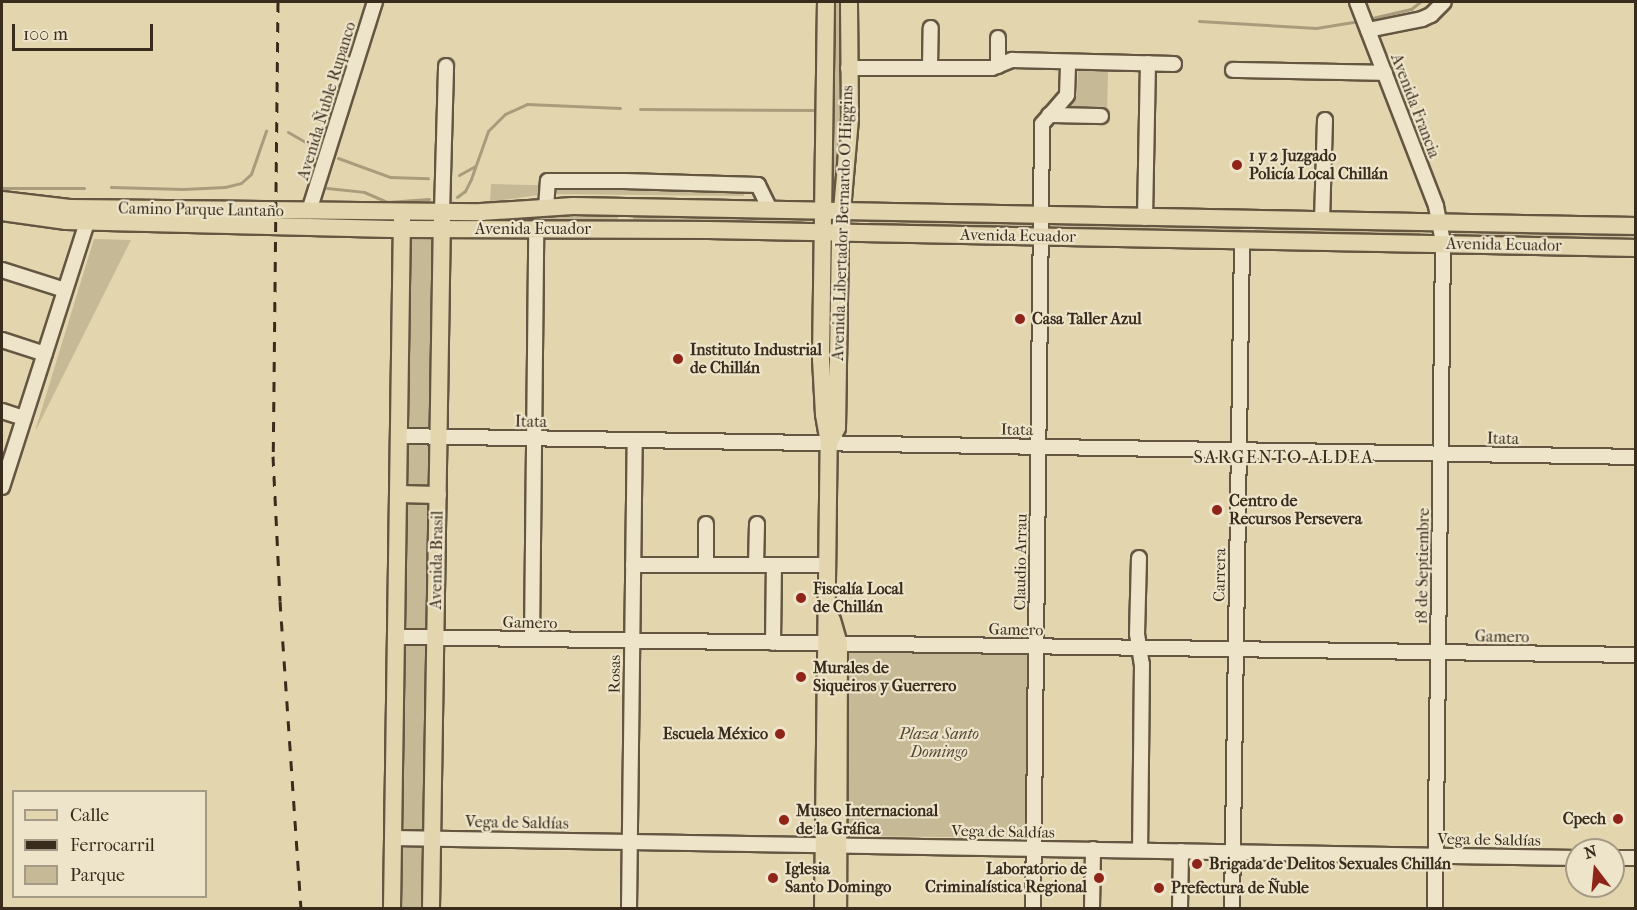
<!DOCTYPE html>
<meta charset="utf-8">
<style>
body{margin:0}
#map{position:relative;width:1637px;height:910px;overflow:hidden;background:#e3d6ae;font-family:"IM FELL French Canon",serif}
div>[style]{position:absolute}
.green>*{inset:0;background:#c6b995}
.stream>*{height:3px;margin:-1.5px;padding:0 1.5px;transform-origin:1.5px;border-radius:1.5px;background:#a99c7d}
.roads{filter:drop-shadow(2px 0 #645641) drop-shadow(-2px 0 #645641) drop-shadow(0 2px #645641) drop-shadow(0 -2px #645641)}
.minor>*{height:14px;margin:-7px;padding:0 7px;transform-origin:7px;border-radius:7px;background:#ede4ca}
.major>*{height:16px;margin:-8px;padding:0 8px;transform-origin:8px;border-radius:8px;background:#e3d6ae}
.rail>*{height:3px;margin-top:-1.5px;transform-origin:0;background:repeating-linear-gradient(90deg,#392c1d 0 10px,transparent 0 20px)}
.dots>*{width:16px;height:16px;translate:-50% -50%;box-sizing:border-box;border:3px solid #ede4ca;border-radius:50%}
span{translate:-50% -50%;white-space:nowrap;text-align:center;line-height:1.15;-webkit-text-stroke:4.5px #ede4ca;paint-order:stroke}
.street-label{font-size:16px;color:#392c1d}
.poi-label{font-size:16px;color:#392c1d;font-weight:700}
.left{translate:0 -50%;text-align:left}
.right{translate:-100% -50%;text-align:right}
.park-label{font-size:16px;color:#554835;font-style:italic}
.neighbourhood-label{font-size:18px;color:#392c1d;letter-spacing:1.5px}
.frame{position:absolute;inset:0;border:3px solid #392c1d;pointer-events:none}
.legend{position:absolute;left:12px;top:790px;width:195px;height:108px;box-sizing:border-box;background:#ede4ca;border:2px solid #a59a85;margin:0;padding:8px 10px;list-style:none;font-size:18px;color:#392c1d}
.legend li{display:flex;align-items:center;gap:12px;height:30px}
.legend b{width:30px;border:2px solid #a59a85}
.north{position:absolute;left:1565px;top:838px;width:60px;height:60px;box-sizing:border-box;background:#ede4ca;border:2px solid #a59a85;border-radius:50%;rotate:344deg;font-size:16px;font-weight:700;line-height:24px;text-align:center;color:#392c1d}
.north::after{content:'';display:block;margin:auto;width:21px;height:27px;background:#8f2418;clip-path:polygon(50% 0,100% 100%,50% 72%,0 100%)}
.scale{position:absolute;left:12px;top:24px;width:141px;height:27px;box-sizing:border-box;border:3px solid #392c1d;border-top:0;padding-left:8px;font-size:18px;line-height:21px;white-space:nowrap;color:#392c1d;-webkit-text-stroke:4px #ede4ca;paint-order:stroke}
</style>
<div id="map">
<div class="green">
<i style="clip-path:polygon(834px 2px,843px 2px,842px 117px,837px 186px,831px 186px)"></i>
<i style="clip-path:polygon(1078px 69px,1108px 70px,1107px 113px,1064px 112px,1077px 95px)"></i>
<i style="clip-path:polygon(491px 184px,744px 190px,744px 196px,545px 194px,490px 202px)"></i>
<i style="clip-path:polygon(560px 212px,618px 212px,618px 219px,455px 225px,455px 220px,528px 219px)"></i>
<i style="clip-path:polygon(633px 212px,804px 214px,803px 223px,633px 220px)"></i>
<i style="clip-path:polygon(1049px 218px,1245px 223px,1237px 235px,1049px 231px)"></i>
<i style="clip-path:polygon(1034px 219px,1034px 230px,868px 231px,870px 220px)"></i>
<i style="clip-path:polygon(1422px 226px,1420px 234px,1252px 235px,1256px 227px)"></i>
<i style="clip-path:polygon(1456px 228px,1636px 229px,1635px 241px,1453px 238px)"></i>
<i style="clip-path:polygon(407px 237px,439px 237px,435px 431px,403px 432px)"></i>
<i style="clip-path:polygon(94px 239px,131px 240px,36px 430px,36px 428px)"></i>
<i style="clip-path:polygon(434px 441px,433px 488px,401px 488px,403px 442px)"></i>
<i style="clip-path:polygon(403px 502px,431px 502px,431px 633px,400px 633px)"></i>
<i style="clip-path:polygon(400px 643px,431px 644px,429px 835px,397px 835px)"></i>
<i style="clip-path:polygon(847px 648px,1033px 650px,1031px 838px,844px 836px)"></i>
<i style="clip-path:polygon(401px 843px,429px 844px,427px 908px,400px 908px)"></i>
</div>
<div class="stream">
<i style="left:1368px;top:19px;width:44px;rotate:-13.1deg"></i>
<i style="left:1411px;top:9px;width:11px;rotate:-38deg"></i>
<i style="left:1199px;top:21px;width:117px;rotate:3.4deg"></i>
<i style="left:1316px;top:28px;width:44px;rotate:-9.2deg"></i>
<i style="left:640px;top:109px;width:174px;rotate:0.3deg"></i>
<i style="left:288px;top:132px;width:39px;rotate:30deg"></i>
<i style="left:314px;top:149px;width:24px;rotate:-57deg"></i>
<i style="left:327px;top:129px;width:99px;rotate:-73.6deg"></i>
<i style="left:338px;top:158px;width:55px;rotate:20.1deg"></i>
<i style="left:390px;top:177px;width:38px;rotate:2deg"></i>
<i style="left:459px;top:175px;width:18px;rotate:-29deg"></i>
<i style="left:111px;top:187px;width:72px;rotate:1.6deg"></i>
<i style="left:183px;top:189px;width:42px;rotate:-2.7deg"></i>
<i style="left:225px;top:187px;width:16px;rotate:-14deg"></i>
<i style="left:241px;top:183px;width:13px;rotate:-42deg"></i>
<i style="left:251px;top:174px;width:46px;rotate:-70.8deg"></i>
<i style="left:2px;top:188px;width:82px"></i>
<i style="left:327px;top:188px;width:37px;rotate:6deg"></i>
<i style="left:364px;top:192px;width:25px;rotate:23deg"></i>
<i style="left:387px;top:202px;width:42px;rotate:-4.1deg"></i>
<i style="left:457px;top:197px;width:10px;rotate:-37deg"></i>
<i style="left:465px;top:191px;width:13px;rotate:-63deg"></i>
<i style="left:471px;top:179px;width:51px;rotate:-70.5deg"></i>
<i style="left:488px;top:131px;width:24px;rotate:-45deg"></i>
<i style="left:505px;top:114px;width:24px;rotate:-24deg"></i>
<i style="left:527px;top:104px;width:93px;rotate:2.5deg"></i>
</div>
<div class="roads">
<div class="minor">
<i style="left:1357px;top:2px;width:219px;rotate:68.8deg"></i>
<i style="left:1436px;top:206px;width:38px;rotate:79deg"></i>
<i style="left:1443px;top:243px;width:665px;rotate:90.69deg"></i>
<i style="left:1368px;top:30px;width:55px;rotate:-11.5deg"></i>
<i style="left:1422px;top:19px;width:10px;rotate:-24deg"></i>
<i style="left:1431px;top:15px;width:18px;rotate:-45deg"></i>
<i style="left:998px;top:66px;width:28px;rotate:-90deg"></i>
<i style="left:930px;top:67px;width:39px;rotate:-89deg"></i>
<i style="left:848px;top:68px;width:144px"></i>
<i style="left:992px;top:68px;width:22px;rotate:-22deg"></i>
<i style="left:1012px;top:60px;width:162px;rotate:1.4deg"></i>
<i style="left:1233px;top:70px;width:152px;rotate:1.1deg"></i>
<i style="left:1049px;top:115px;width:52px;rotate:1.1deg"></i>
<i style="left:546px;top:208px;width:27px;rotate:-86deg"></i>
<i style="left:548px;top:181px;width:76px"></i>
<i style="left:624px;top:181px;width:134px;rotate:1.7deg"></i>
<i style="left:758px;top:185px;width:28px;rotate:64deg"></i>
<i style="left:309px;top:211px;width:219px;rotate:-72.5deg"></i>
<i style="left:442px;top:212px;width:146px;rotate:-88.4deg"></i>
<i style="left:1145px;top:218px;width:155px;rotate:-88.9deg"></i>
<i style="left:1322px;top:221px;width:101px;rotate:-88.3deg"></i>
<i style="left:2px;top:270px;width:66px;rotate:17.6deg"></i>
<i style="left:2px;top:340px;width:45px;rotate:18deg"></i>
<i style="left:2px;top:411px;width:23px;rotate:18deg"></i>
<i style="left:399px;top:436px;width:1237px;rotate:0.97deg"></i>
<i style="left:2px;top:487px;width:288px;rotate:-72.2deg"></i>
<i style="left:1139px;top:558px;width:76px;rotate:91.5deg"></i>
<i style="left:1137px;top:634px;width:30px;rotate:81deg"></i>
<i style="left:1142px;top:664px;width:186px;rotate:90.6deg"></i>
<i style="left:633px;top:565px;width:195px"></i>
<i style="left:706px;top:565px;width:41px;rotate:-90deg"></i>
<i style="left:756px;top:565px;width:41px;rotate:-88.6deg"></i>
<i style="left:396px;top:637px;width:1240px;rotate:0.83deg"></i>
<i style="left:532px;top:639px;width:411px;rotate:-89.4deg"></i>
<i style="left:773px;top:643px;width:78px;rotate:-89.3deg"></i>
<i style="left:393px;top:838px;width:1184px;rotate:0.97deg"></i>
<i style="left:1613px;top:858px;width:23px"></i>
<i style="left:629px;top:908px;width:468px;rotate:-89.3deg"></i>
<i style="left:1033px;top:908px;width:784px;rotate:-89.34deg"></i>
<i style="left:1042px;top:124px;width:38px;rotate:-49deg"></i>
<i style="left:1067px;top:95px;width:33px;rotate:-88deg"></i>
<i style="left:1092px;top:908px;width:59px;rotate:-89deg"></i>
<i style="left:1180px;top:908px;width:57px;rotate:-89deg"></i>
<i style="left:1232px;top:908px;width:667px;rotate:-89.14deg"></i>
</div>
<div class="major">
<i style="left:2px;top:200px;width:68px;rotate:6.7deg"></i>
<i style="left:70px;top:208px;width:411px;rotate:0.6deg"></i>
<i style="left:481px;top:212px;width:92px;rotate:-3.7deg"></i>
<i style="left:573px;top:206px;width:1063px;rotate:1.08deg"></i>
<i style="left:2px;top:212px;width:65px;rotate:8deg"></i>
<i style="left:66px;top:221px;width:335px;rotate:1.4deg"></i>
<i style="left:401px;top:229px;width:307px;rotate:0.2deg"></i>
<i style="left:708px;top:230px;width:928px;rotate:1.11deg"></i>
<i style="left:829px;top:443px;width:17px;rotate:-62deg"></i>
<i style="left:837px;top:428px;width:195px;rotate:-89.1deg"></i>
<i style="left:840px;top:233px;width:115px;rotate:-85deg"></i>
<i style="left:850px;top:118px;width:116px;rotate:-90.5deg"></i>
<i style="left:398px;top:494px;width:40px;rotate:1.4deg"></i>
<i style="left:832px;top:620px;width:25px;rotate:74deg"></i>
<i style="left:839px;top:644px;width:264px;rotate:90.2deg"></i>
<i style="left:392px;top:908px;width:689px;rotate:-89.17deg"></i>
<i style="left:431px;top:908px;width:689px;rotate:-89.09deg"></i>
<i style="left:823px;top:908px;width:465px;rotate:-89.3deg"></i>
<i style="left:829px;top:443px;width:29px;rotate:-100deg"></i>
<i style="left:824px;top:414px;width:55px;rotate:-93.1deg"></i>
<i style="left:821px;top:359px;width:357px;rotate:-89.2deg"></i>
</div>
</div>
<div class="rail">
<i style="left:278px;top:2px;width:454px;rotate:90.6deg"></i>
<i style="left:273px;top:456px;width:145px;rotate:87.2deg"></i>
<i style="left:280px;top:601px;width:308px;rotate:86.1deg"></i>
</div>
<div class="dots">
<i style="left:1237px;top:165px;background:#8f2418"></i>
<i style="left:1020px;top:319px;background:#8f2418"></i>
<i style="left:678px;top:359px;background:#8f2418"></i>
<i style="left:1217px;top:510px;background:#8f2418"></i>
<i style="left:801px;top:598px;background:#8f2418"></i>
<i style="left:801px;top:677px;background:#8f2418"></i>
<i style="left:780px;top:734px;background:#8f2418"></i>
<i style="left:1618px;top:819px;background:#8f2418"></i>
<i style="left:784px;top:820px;background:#8f2418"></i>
<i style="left:1197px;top:864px;background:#8f2418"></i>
<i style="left:773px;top:878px;background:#8f2418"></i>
<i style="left:1099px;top:878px;background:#8f2418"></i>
<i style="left:1159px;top:888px;background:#8f2418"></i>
</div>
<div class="street-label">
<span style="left:327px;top:101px;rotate:-73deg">Avenida Ñuble Rupanco</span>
<span style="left:1415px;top:106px;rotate:69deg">Avenida Francia</span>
<span style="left:201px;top:210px;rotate:1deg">Camino Parque Lantaño</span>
<span style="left:843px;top:223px;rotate:-88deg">Avenida Libertador Bernardo O'Higgins</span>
<span style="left:533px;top:229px">Avenida Ecuador</span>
<span style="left:1018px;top:236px;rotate:1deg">Avenida Ecuador</span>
<span style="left:1504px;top:245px;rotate:1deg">Avenida Ecuador</span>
<span style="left:531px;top:422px;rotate:1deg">Itata</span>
<span style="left:1017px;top:430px;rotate:1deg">Itata</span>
<span style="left:1503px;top:439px;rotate:1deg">Itata</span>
<span style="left:437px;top:560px;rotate:-89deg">Avenida Brasil</span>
<span style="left:1021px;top:562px;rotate:-89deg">Claudio Arrau</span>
<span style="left:1423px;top:566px;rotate:-89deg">18 de Septiembre</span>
<span style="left:1220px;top:575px;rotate:-89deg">Carrera</span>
<span style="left:530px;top:623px;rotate:1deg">Gamero</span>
<span style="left:1016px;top:630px;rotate:1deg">Gamero</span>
<span style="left:1502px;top:637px;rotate:1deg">Gamero</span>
<span style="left:615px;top:674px;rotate:-89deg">Rosas</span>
<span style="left:517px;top:823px;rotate:1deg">Vega de Saldías</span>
<span style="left:1003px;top:832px;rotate:1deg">Vega de Saldías</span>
<span style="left:1489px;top:840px;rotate:1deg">Vega de Saldías</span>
</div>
<div class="poi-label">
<span class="left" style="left:1249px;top:165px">1 y 2 Juzgado<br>Policía Local Chillán</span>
<span class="left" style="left:1032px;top:319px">Casa Taller Azul</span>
<span class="left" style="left:690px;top:359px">Instituto Industrial<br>de Chillán</span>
<span class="left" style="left:1229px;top:510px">Centro de<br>Recursos Persevera</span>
<span class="left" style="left:813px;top:598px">Fiscalía Local<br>de Chillán</span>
<span class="left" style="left:813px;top:677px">Murales de<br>Siqueiros y Guerrero</span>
<span class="right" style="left:768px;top:734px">Escuela México</span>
<span class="left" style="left:796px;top:820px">Museo Internacional<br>de la Gráfica</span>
<span class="right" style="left:1606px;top:819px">Cpech</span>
<span class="left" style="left:1209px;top:864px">Brigada de Delitos Sexuales Chillán</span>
<span class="left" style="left:785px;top:878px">Iglesia<br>Santo Domingo</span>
<span class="right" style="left:1087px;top:878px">Laboratorio de<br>Criminalística Regional</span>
<span class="left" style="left:1171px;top:888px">Prefectura de Ñuble</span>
</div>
<div class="park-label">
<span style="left:939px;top:743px">Plaza Santo<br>Domingo</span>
</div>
<div class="neighbourhood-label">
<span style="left:1284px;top:458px">SARGENTO ALDEA</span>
</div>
<div class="frame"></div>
<ul class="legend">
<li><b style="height:8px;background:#e3d6ae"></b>Calle</li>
<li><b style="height:8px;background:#392c1d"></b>Ferrocarril</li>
<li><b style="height:16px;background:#c6b995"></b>Parque</li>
</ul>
<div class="north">N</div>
<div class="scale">100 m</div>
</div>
